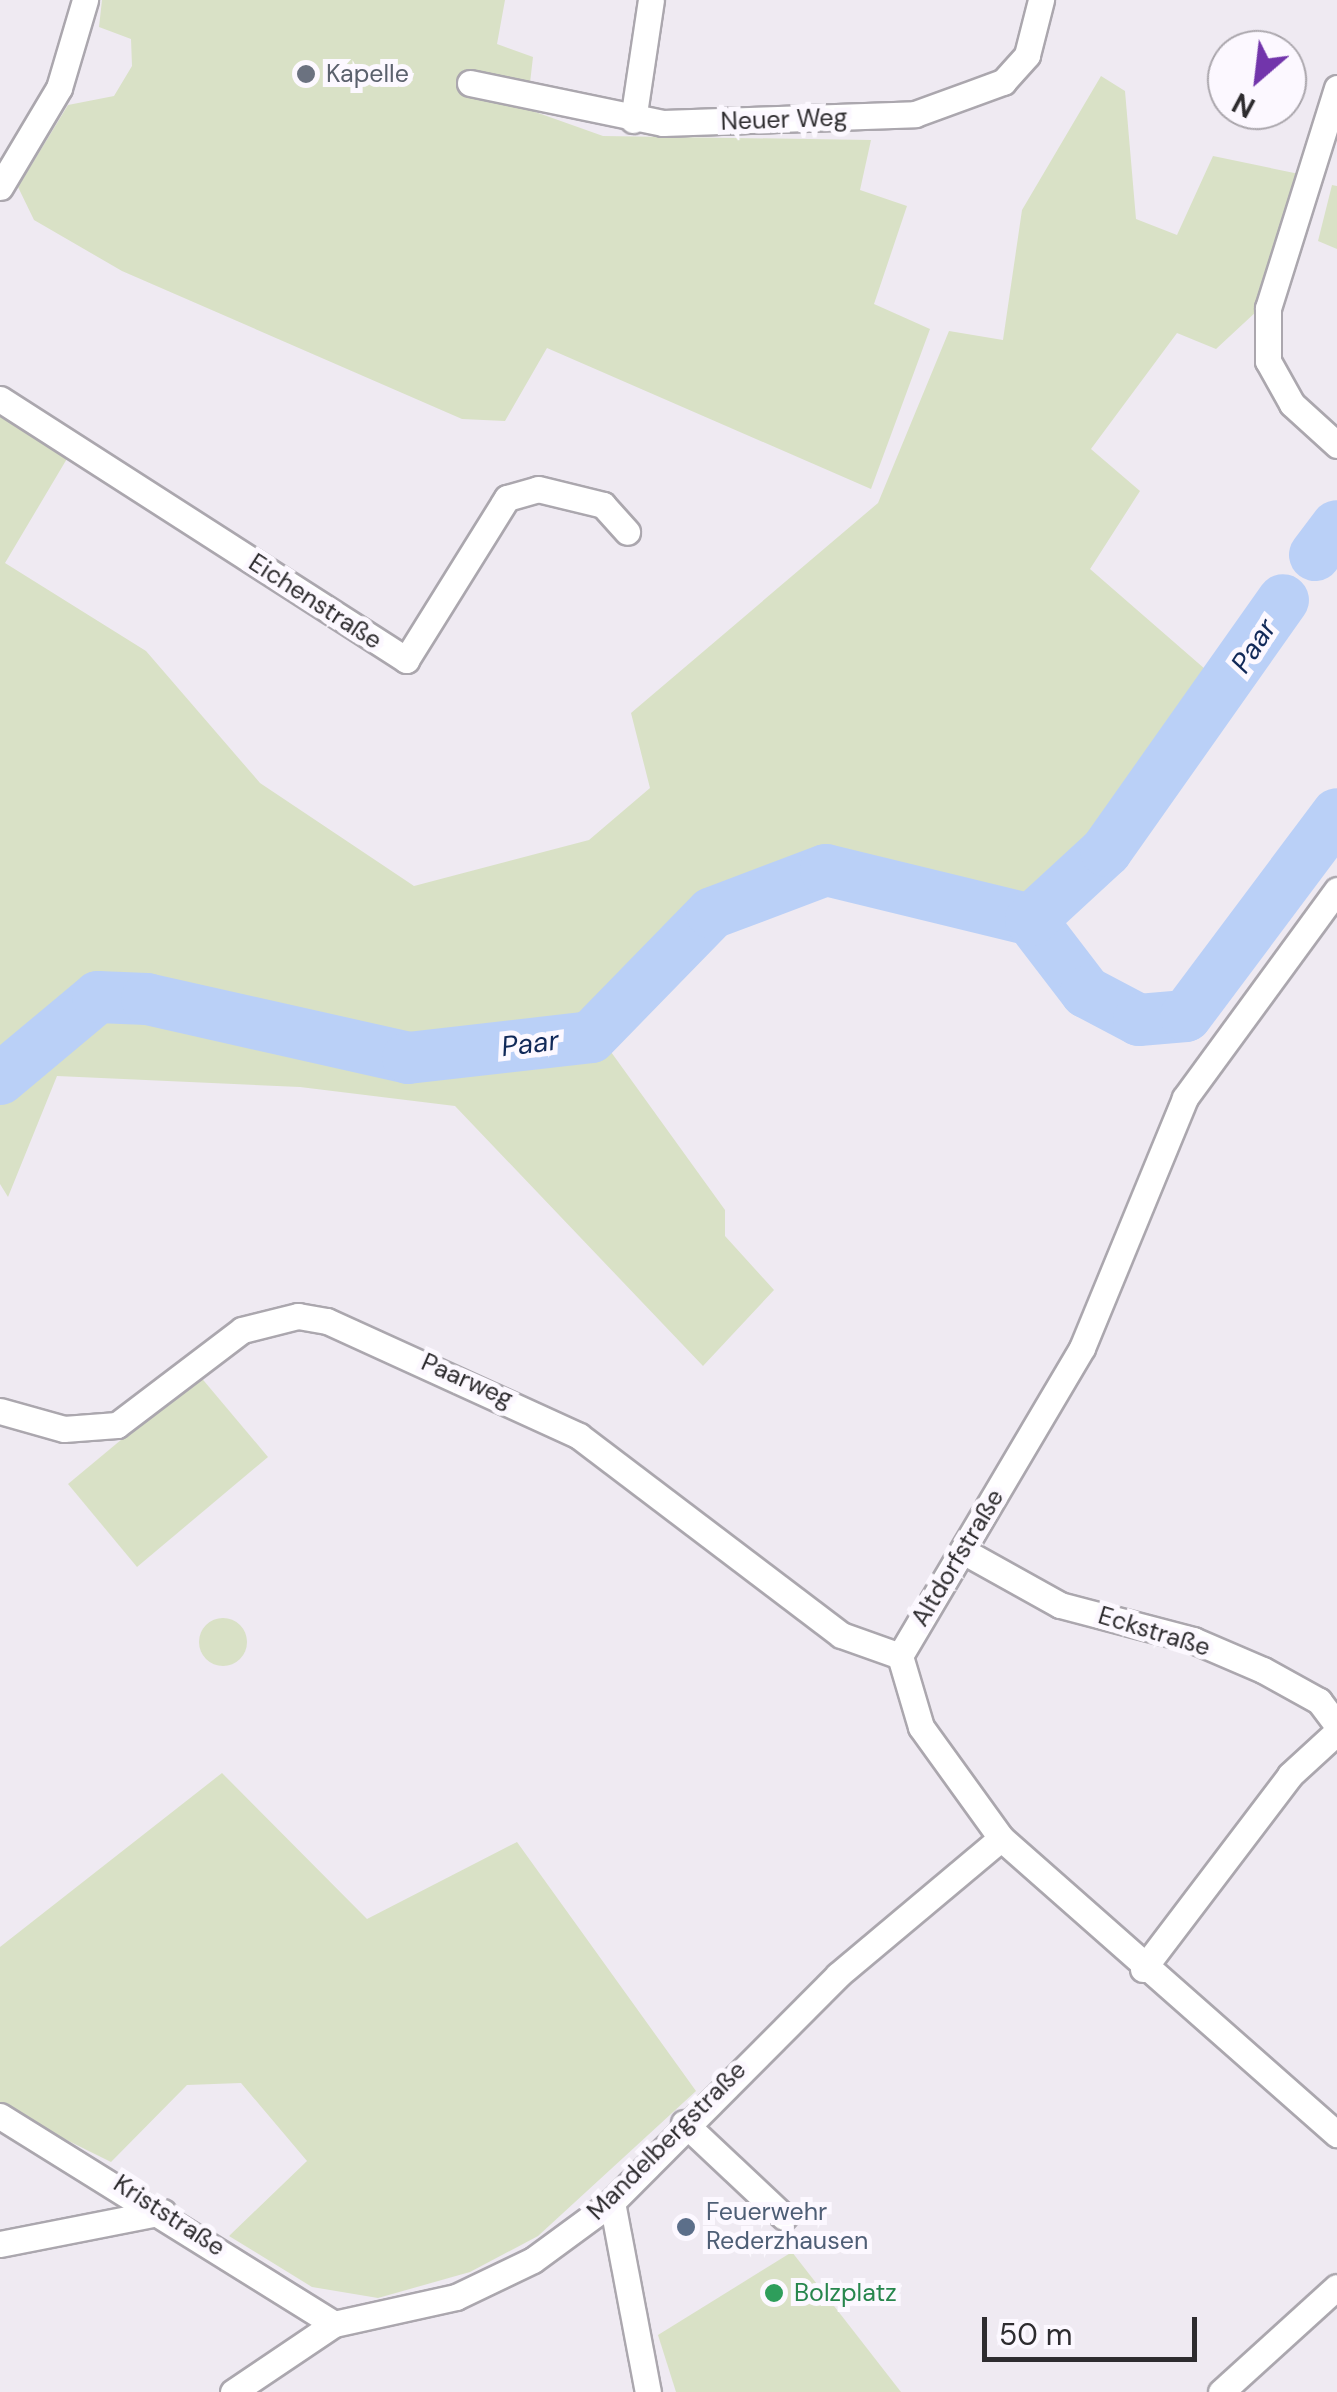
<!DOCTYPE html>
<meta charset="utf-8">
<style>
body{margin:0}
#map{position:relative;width:1337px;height:2392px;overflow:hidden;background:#efeaf2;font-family:"DM Sans",sans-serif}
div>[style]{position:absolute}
.green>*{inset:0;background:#d9e1c6}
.round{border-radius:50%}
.river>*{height:52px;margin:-26px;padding:0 26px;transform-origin:26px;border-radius:26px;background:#bad0f7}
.roads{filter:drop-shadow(2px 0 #aba7ae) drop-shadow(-2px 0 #aba7ae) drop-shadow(0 2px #aba7ae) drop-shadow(0 -2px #aba7ae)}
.street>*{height:25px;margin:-12.5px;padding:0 12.5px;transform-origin:12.5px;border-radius:12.5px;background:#fff}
.dots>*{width:28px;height:28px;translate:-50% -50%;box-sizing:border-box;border:5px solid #fcf8ff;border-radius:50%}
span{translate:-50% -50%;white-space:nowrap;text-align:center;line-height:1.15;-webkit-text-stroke:10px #fcf8ff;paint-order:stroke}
.worship-label{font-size:25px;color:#5b616d}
.left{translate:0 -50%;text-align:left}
.street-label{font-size:25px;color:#2e2c2f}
.service-label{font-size:25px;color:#4e5e75}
.leisure-label{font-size:25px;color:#27864d}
.water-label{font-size:28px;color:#112958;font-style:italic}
.north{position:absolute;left:1207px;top:30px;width:100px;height:100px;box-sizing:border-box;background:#fcf8ff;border:2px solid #aaa6ac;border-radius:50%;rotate:208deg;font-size:28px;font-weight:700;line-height:40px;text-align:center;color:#2e2c2f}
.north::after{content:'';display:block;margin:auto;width:35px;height:45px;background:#7235ab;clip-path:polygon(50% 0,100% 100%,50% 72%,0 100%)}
.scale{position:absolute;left:982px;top:2317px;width:215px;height:45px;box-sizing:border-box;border:5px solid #2e2c2f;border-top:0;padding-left:12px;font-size:30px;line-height:35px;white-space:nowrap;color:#2e2c2f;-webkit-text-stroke:8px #fcf8ff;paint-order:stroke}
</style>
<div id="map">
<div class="green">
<i style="clip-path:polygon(102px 0,505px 0,497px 44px,533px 57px,527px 109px,603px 136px,871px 140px,860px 190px,907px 206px,874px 304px,930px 329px,871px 489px,547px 348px,505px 421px,462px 419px,122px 271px,34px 220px,18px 187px,68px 105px,114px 96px,132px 66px,131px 39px,99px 27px)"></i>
<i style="clip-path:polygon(1101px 76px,1125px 91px,1136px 219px,1177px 235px,1213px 156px,1304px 175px,1258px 310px,1216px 349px,1177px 333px,1091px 449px,1140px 491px,1090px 569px,1213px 676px,1044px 902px,810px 861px,708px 900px,588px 1019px,573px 1045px,606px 1045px,725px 1210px,725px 1236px,774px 1290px,703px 1366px,455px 1106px,300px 1087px,57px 1076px,8px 1197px,0 1184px,0 1100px,11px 1078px,0 1073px,0 413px,68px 457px,5px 563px,146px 651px,260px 783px,414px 886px,589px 840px,650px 788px,631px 713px,878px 503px,949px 331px,1003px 340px,1022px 210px)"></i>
<i style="clip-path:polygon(1332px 185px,1337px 186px,1337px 249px,1318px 241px)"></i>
<i style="clip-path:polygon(199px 1375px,268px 1457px,137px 1567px,68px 1484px)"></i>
<i class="round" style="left:199px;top:1618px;width:48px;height:48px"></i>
<i style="clip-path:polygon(222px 1773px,367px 1919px,517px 1842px,696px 2091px,538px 2236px,470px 2272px,378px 2298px,312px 2287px,229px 2236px,307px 2161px,241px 2083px,187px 2085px,111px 2162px,0 2107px,0 1947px)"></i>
<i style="clip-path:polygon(792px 2252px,901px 2392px,676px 2392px,658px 2335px)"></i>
</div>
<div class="river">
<i style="left:1315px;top:555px;width:36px;rotate:-53deg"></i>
<i style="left:1031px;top:920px;width:91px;rotate:52.6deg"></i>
<i style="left:1086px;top:992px;width:60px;rotate:27.8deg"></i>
<i style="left:1139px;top:1020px;width:47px;rotate:-4.9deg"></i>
<i style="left:1186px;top:1016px;width:252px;rotate:-53.2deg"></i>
<i style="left:0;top:1079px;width:128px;rotate:-39.9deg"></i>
<i style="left:98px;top:997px;width:49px;rotate:2.3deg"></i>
<i style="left:147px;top:999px;width:268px;rotate:12.7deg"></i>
<i style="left:408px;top:1058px;width:184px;rotate:-6.5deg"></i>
<i style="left:591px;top:1037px;width:173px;rotate:-45.7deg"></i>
<i style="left:712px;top:913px;width:122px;rotate:-20.7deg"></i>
<i style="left:826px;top:870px;width:211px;rotate:13.7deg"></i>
<i style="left:1031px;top:920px;width:102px;rotate:-42.6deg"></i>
<i style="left:1106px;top:851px;width:307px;rotate:-54.8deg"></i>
</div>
<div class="roads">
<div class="street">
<i style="left:470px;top:83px;width:197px;rotate:11.7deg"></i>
<i style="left:663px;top:123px;width:252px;rotate:-2deg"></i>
<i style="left:915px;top:114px;width:94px;rotate:-20deg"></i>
<i style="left:1003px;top:82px;width:36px;rotate:-48deg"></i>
<i style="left:1027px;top:55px;width:57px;rotate:-75.7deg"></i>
<i style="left:1337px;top:88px;width:231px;rotate:107.4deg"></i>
<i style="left:1268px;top:308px;width:53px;rotate:90deg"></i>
<i style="left:1268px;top:361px;width:49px;rotate:60.8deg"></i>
<i style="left:1292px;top:404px;width:61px;rotate:42.3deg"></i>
<i style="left:633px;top:120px;width:121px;rotate:-81.5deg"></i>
<i style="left:0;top:187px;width:115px;rotate:-59.2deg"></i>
<i style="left:59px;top:88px;width:92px;rotate:-73.5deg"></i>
<i style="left:0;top:399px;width:483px;rotate:32.7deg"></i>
<i style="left:406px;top:660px;width:191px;rotate:-58.1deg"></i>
<i style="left:507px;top:498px;width:32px;rotate:-16deg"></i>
<i style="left:538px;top:489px;width:67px;rotate:13.8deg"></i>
<i style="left:603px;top:505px;width:36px;rotate:48deg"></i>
<i style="left:1337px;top:890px;width:258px;rotate:126.2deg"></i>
<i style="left:1185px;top:1098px;width:270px;rotate:112.4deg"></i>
<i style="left:1082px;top:1348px;width:358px;rotate:120.6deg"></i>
<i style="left:900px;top:1656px;width:74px;rotate:73.5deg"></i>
<i style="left:921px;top:1727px;width:137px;rotate:54.2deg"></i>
<i style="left:1001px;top:1838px;width:448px;rotate:41.4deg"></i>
<i style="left:0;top:1411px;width:66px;rotate:15.7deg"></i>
<i style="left:64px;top:1429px;width:53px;rotate:-4.3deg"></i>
<i style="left:117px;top:1425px;width:157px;rotate:-37.2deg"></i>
<i style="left:242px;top:1330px;width:58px;rotate:-14deg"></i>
<i style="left:298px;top:1316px;width:29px;rotate:10deg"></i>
<i style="left:327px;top:1321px;width:277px;rotate:24.5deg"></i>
<i style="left:579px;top:1436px;width:329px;rotate:37.2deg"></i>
<i style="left:841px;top:1635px;width:63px;rotate:19.6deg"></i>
<i style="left:963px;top:1551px;width:111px;rotate:29.1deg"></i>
<i style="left:1060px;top:1605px;width:138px;rotate:14.7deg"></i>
<i style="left:1193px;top:1640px;width:76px;rotate:23.2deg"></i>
<i style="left:1263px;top:1670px;width:64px;rotate:29deg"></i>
<i style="left:1319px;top:1701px;width:30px;rotate:53deg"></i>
<i style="left:1143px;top:1969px;width:243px;rotate:-52.8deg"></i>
<i style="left:1290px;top:1775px;width:64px;rotate:-42.5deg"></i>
<i style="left:0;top:2116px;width:393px;rotate:31.9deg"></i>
<i style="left:684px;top:2123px;width:137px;rotate:43.2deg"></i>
<i style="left:612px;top:2202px;width:193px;rotate:79.3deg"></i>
<i style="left:0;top:2244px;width:166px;rotate:-11.1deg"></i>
<i style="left:233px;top:2392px;width:122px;rotate:-34deg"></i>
<i style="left:334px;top:2324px;width:125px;rotate:-12.5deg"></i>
<i style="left:456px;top:2297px;width:85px;rotate:-25.7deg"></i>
<i style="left:533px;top:2260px;width:98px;rotate:-36.3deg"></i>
<i style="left:612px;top:2202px;width:320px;rotate:-45.1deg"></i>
<i style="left:838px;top:1975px;width:213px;rotate:-40deg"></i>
<i style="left:1221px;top:2392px;width:156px;rotate:-42.2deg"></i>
</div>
</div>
<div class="dots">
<i style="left:306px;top:74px;background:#6b7280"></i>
<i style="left:686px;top:2227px;background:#5c6f8a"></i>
<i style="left:774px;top:2293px;background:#2e9e5b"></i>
</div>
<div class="worship-label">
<span class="left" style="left:326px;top:74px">Kapelle</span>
</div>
<div class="street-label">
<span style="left:784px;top:120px;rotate:-2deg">Neuer Weg</span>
<span style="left:315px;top:602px;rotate:33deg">Eichenstraße</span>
<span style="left:467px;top:1381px;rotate:24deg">Paarweg</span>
<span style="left:958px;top:1558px;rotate:-59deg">Altdorfstraße</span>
<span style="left:1154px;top:1632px;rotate:17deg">Eckstraße</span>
<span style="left:667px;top:2141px;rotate:-45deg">Mandelbergstraße</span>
<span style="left:169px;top:2216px;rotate:33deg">Kriststraße</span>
</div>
<div class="service-label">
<span class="left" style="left:706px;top:2227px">Feuerwehr<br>Rederzhausen</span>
</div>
<div class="leisure-label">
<span class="left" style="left:794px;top:2293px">Bolzplatz</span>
</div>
<div class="water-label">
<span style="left:1254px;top:646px;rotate:-57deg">Paar</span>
<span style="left:530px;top:1044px;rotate:-7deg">Paar</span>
</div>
<div class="north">N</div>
<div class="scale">50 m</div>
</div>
